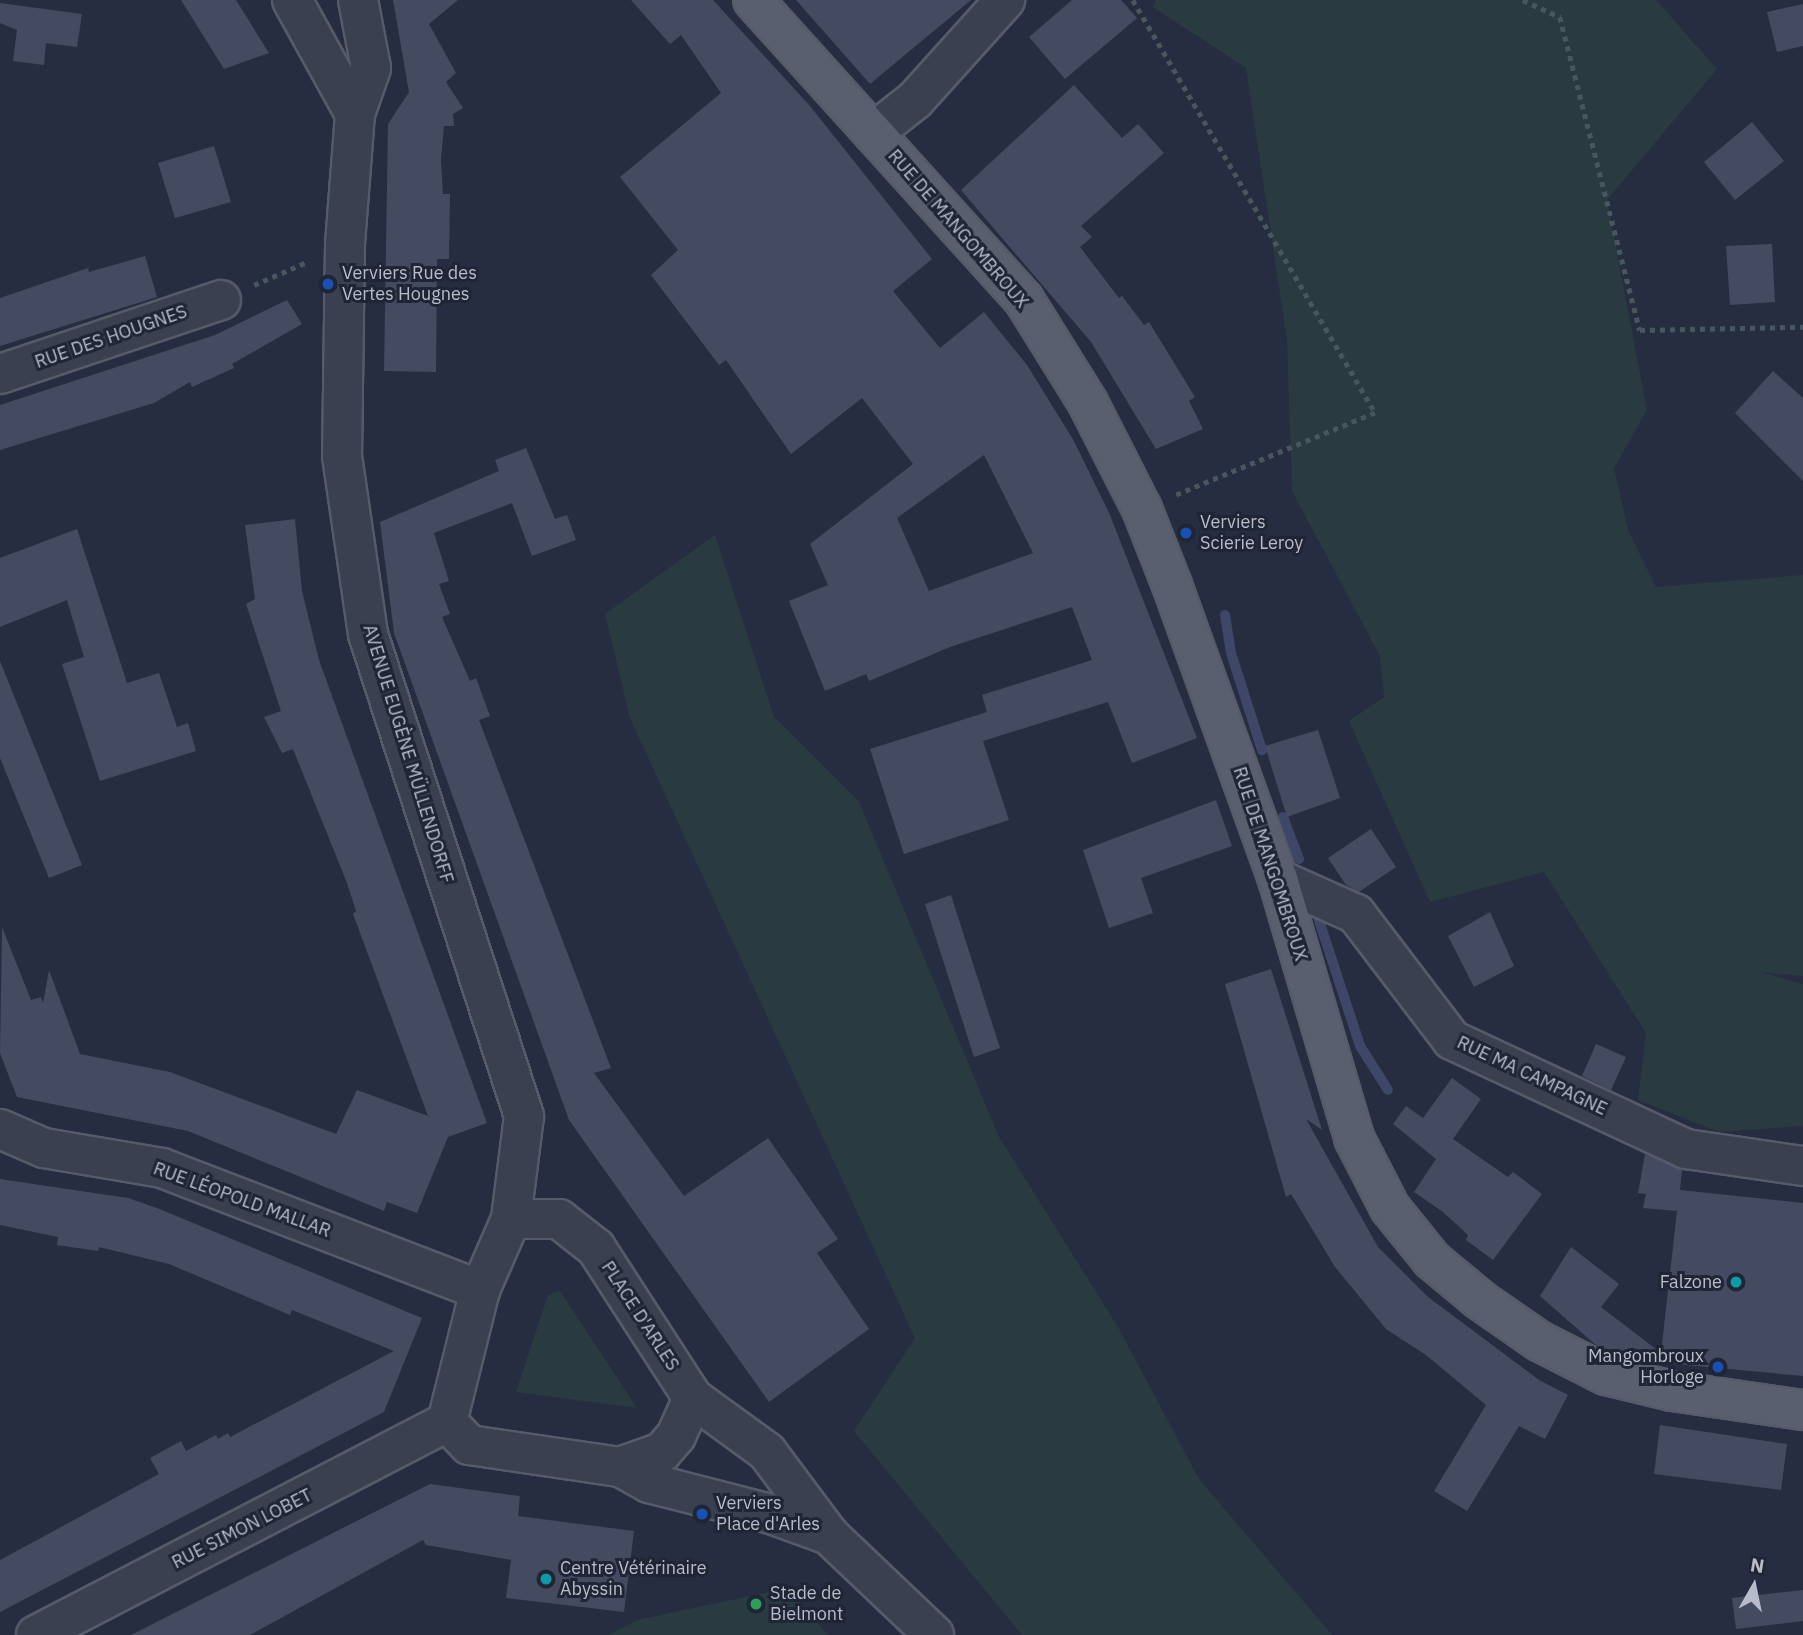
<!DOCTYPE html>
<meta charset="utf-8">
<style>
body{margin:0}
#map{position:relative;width:1803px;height:1635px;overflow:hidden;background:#272d40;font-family:"IBM Plex Sans",sans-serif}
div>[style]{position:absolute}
.green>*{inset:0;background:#293a41}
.stream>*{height:10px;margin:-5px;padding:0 5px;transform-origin:5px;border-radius:5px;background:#3e4768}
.building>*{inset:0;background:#444a60}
.path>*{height:4.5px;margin-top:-2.25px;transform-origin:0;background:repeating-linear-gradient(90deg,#48575e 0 5px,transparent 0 10px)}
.roads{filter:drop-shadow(2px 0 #565b6a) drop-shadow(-2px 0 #565b6a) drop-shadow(0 2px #565b6a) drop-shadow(0 -2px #565b6a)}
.minor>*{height:38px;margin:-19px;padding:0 19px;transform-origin:19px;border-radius:19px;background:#3b4050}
.major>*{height:38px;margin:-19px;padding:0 19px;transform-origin:19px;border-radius:19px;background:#5a5f70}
.dots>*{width:19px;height:19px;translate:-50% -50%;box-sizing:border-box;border:4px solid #202535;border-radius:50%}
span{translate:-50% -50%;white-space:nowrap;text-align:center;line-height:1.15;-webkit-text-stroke:6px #202535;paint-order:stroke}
.street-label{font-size:18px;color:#b8bcca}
.poi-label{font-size:18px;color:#b8bcca}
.left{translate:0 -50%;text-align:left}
.right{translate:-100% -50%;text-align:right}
.north{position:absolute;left:1719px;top:1551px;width:70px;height:70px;-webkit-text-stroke:5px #202535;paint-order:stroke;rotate:9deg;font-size:19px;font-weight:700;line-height:28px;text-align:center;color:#b8bcca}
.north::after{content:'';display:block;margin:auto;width:24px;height:32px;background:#b8bcca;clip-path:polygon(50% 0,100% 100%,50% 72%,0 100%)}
</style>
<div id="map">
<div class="green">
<i style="clip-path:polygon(1156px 0,1656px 0,1717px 69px,1607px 200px,1647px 410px,1614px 468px,1628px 530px,1656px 587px,1803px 575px,1803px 976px,1760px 972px,1803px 984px,1803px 1126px,1719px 1132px,1638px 1100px,1646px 1033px,1544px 872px,1430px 902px,1349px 721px,1384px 697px,1380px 656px,1292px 491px,1287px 340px,1246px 68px,1153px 7px)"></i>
<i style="clip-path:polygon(715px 535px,774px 717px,859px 802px,999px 1137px,1118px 1327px,1199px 1479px,1332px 1635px,1022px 1635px,854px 1431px,915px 1338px,630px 718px,605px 614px)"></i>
<i style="clip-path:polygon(560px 1291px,637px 1408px,516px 1392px,548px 1295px)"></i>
<i style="clip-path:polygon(787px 1588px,828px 1635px,608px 1635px,637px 1620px)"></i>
</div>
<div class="stream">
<i style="left:1225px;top:615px;width:38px;rotate:81deg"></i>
<i style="left:1231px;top:653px;width:102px;rotate:72.3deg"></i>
<i style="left:1283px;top:817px;width:45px;rotate:69.1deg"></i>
<i style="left:1315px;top:908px;width:145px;rotate:71.9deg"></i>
<i style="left:1360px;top:1046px;width:52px;rotate:57.5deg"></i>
</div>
<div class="building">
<i style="clip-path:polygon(181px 0,236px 0,269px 53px,224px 69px)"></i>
<i style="clip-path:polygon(393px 0,458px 0,429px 24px,456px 73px,446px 82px,463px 108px,453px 114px,454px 126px,444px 126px,441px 159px,443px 194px,450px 194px,449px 259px,437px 259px,436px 372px,384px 371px,388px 124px,409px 92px)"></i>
<i style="clip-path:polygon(evenodd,631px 0,713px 0,810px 106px,932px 259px,893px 291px,940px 348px,984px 312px,1027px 365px,1074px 441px,1110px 515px,1197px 738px,1132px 763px,1108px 702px,983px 741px,1009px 820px,904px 854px,870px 749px,987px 712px,982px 695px,1092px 660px,1072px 607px,950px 647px,869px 681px,866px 674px,825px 691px,789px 601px,828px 585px,810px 544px,913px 464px,862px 398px,791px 454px,726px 360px,719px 365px,651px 275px,678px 250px,620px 177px,721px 93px,681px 35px,670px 44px,631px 0,984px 455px,1033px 553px,929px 591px,897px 518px,984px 455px)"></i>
<i style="clip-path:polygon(796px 0,971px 0,870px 84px)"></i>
<i style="clip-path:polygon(1072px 0,1121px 0,1137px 18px,1065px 79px,1029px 37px)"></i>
<i style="clip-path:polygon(0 3px,82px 14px,77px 47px,46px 43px,44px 65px,13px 61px,17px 30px,0 23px)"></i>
<i style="clip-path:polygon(1803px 4px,1803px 46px,1777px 52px,1767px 12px)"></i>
<i style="clip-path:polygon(1074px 85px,1122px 138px,1138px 124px,1164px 153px,1081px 226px,1092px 237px,1080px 247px,1119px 298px,1122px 296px,1144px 325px,1149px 322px,1195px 397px,1189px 401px,1203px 429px,1156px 449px,1091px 342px,961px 190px)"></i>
<i style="clip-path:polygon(1752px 122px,1784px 161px,1735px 200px,1704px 162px)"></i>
<i style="clip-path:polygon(214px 146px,231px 202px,175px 218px,158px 163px)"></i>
<i style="clip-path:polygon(1772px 244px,1775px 302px,1730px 305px,1726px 246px)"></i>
<i style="clip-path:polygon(145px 256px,157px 297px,0 346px,0 298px,88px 268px,89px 272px)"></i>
<i style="clip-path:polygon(287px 300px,302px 324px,232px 364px,234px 368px,192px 387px,190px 382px,154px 403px,0 450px,0 405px,215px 335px)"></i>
<i style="clip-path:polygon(1773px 371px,1803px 398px,1803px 481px,1735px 413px)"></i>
<i style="clip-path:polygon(526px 448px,555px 519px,567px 515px,576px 540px,532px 556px,512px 503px,434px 533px,449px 581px,439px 584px,450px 614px,442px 617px,470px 681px,476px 678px,490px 716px,479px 720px,611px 1068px,594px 1073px,684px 1196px,768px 1138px,838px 1239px,817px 1253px,869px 1329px,769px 1402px,569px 1120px,394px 633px,380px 522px,499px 471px,495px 460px)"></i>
<i style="clip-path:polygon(295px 519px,302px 591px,319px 660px,487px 1123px,448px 1137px,417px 1213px,387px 1202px,384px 1211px,188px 1131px,17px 1097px,0 1053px,2px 927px,31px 1000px,41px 997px,43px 1003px,49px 970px,80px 1054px,170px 1072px,336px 1134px,357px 1090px,428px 1116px,353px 914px,356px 911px,347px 883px,293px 749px,282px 753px,264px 717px,281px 711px,246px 604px,255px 599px,245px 525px)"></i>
<i style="clip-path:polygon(77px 529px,127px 683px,159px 673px,177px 727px,188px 723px,196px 751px,100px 781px,62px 664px,84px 657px,67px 600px,0 627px,0 558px)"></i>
<i style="clip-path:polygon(0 661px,82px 865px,49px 878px,0 758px)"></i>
<i style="clip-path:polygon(1318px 730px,1340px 798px,1287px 817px,1265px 746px)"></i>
<i style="clip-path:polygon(1216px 800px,1232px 846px,1141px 878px,1153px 913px,1109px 928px,1083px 850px)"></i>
<i style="clip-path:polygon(1371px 829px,1396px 867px,1359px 892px,1346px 885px,1328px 858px)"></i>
<i style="clip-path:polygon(951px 895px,1000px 1048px,974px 1057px,925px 904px)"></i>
<i style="clip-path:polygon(1490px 912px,1514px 966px,1474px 987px,1448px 936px)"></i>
<i style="clip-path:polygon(1271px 969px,1322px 1130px,1306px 1119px,1378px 1247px,1428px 1297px,1539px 1380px,1568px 1395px,1545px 1439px,1519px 1426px,1467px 1511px,1434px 1491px,1486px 1405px,1426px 1355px,1386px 1329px,1335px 1267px,1291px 1194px,1286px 1197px,1225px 984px)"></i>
<i style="clip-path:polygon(1596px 1044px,1626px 1057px,1611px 1090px,1582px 1076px)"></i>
<i style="clip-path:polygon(1452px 1078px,1481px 1099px,1453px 1139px,1508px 1177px,1513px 1172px,1542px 1194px,1493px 1260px,1466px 1240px,1468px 1235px,1443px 1212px,1414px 1192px,1436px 1159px,1393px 1124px,1406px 1106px,1423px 1118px)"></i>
<i style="clip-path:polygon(1645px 1154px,1682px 1170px,1680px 1190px,1803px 1203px,1803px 1376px,1675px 1364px,1598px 1347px,1540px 1296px,1571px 1247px,1619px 1284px,1601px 1307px,1661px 1353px,1677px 1211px,1643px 1208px,1646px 1194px,1638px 1193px)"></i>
<i style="clip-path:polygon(0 1179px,128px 1198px,157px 1208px,422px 1318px,384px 1412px,0 1612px,0 1560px,159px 1474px,150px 1458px,181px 1441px,186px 1451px,216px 1435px,218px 1439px,228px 1433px,230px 1437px,394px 1351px,292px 1310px,290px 1315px,169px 1264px,99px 1247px,98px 1251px,57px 1245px,58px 1237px,0 1225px)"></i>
<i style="clip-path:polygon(1660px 1425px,1787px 1444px,1781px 1490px,1654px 1474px)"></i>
<i style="clip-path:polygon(430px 1484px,520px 1496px,518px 1516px,634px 1531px,624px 1612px,506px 1598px,511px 1560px,426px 1545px,423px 1540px,250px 1635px,131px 1635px)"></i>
<i style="clip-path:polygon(1803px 1590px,1803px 1621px,1736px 1629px,1732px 1598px)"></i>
</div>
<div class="path">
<i style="left:1133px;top:0;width:479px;rotate:59.6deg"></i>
<i style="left:1375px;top:413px;width:215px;rotate:157.6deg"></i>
<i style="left:1523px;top:0;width:41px;rotate:24.7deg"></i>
<i style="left:1560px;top:17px;width:323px;rotate:75.7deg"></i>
<i style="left:1640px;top:330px;width:163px;rotate:-1.1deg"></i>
<i style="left:254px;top:285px;width:58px;rotate:-23.5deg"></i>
</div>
<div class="roads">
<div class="minor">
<i style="left:292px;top:0;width:130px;rotate:61.1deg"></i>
<i style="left:355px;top:114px;width:130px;rotate:94.4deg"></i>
<i style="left:345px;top:244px;width:212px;rotate:90.8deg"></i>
<i style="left:342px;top:456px;width:180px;rotate:81.7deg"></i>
<i style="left:368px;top:634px;width:507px;rotate:72.07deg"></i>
<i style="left:524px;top:1116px;width:104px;rotate:97.2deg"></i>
<i style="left:511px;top:1219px;width:77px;rotate:113.6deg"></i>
<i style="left:480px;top:1290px;width:136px;rotate:104deg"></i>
<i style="left:355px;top:114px;width:49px;rotate:-70.8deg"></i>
<i style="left:371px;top:68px;width:69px;rotate:-100.8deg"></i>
<i style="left:873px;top:133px;width:53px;rotate:-38.2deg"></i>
<i style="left:915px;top:100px;width:135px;rotate:-48deg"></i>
<i style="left:0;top:374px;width:233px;rotate:-18.5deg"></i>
<i style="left:1278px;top:879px;width:85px;rotate:24.2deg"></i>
<i style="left:1356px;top:914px;width:158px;rotate:52.7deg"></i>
<i style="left:1452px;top:1040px;width:258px;rotate:25deg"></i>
<i style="left:1686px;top:1149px;width:118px;rotate:8.3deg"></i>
<i style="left:0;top:1129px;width:48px;rotate:23.4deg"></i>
<i style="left:44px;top:1148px;width:120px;rotate:9.6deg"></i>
<i style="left:162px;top:1168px;width:341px;rotate:21deg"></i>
<i style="left:693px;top:1398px;width:92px;rotate:36.1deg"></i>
<i style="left:767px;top:1452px;width:104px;rotate:53.2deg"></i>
<i style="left:829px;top:1535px;width:145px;rotate:43.6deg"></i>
<i style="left:447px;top:1422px;width:32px;rotate:46deg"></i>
<i style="left:469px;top:1445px;width:153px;rotate:8.3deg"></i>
<i style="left:620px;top:1467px;width:45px;rotate:-19.7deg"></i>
<i style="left:662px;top:1452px;width:21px;rotate:-49deg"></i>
<i style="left:676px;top:1436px;width:42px;rotate:-65.9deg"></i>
<i style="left:693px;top:1398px;width:179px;rotate:-122.9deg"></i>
<i style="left:596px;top:1248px;width:47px;rotate:-141.9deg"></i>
<i style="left:559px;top:1219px;width:48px;rotate:180deg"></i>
<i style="left:620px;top:1467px;width:33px;rotate:29deg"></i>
<i style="left:649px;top:1483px;width:126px;rotate:14.3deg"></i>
<i style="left:771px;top:1514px;width:62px;rotate:19.9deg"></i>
<i style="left:36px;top:1635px;width:463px;rotate:-27.4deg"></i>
</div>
<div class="major">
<i style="left:753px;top:0;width:404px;rotate:47.9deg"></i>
<i style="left:1024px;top:300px;width:121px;rotate:58.1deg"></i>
<i style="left:1088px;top:403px;width:119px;rotate:63deg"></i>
<i style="left:1142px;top:509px;width:82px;rotate:68.5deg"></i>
<i style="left:1172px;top:585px;width:313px;rotate:70.2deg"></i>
<i style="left:1278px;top:879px;width:270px;rotate:73.6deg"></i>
<i style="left:1354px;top:1138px;width:79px;rotate:62.8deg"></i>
<i style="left:1390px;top:1208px;width:67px;rotate:51.1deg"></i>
<i style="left:1432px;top:1260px;width:62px;rotate:39.8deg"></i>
<i style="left:1480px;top:1300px;width:72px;rotate:34.8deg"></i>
<i style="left:1539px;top:1341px;width:75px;rotate:26.9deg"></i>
<i style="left:1606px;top:1375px;width:68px;rotate:13.6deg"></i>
<i style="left:1672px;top:1391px;width:132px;rotate:8.3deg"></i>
</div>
</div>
<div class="dots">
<i style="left:328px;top:284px;background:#1a4fb4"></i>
<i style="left:1186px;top:533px;background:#1a4fb4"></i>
<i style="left:1736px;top:1282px;background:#0f9aa8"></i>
<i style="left:1718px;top:1367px;background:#1a4fb4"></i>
<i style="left:702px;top:1514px;background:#1a4fb4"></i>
<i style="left:546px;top:1579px;background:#0f9aa8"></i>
<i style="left:756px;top:1604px;background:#2e9e5b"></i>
</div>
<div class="street-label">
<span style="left:958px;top:229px;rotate:49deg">RUE DE MANGOMBROUX</span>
<span style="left:111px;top:337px;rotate:-19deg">RUE DES HOUGNES</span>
<span style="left:408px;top:754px;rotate:73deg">AVENUE EUGÈNE MÜLLENDORFF</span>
<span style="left:1270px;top:864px;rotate:72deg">RUE DE MANGOMBROUX</span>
<span style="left:1532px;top:1076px;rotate:25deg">RUE MA CAMPAGNE</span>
<span style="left:242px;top:1200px;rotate:20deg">RUE LÉOPOLD MALLAR</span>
<span style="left:640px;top:1316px;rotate:57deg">PLACE D'ARLES</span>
<span style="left:242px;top:1529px;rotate:-27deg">RUE SIMON LOBET</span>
</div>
<div class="poi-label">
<span class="left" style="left:342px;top:284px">Verviers Rue des<br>Vertes Hougnes</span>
<span class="left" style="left:1200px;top:533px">Verviers<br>Scierie Leroy</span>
<span class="right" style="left:1722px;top:1282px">Falzone</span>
<span class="right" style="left:1704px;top:1367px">Mangombroux<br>Horloge</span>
<span class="left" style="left:716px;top:1514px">Verviers<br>Place d'Arles</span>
<span class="left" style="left:560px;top:1579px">Centre Vétérinaire<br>Abyssin</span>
<span class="left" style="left:770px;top:1604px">Stade de<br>Bielmont</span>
</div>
<div class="north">N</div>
</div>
